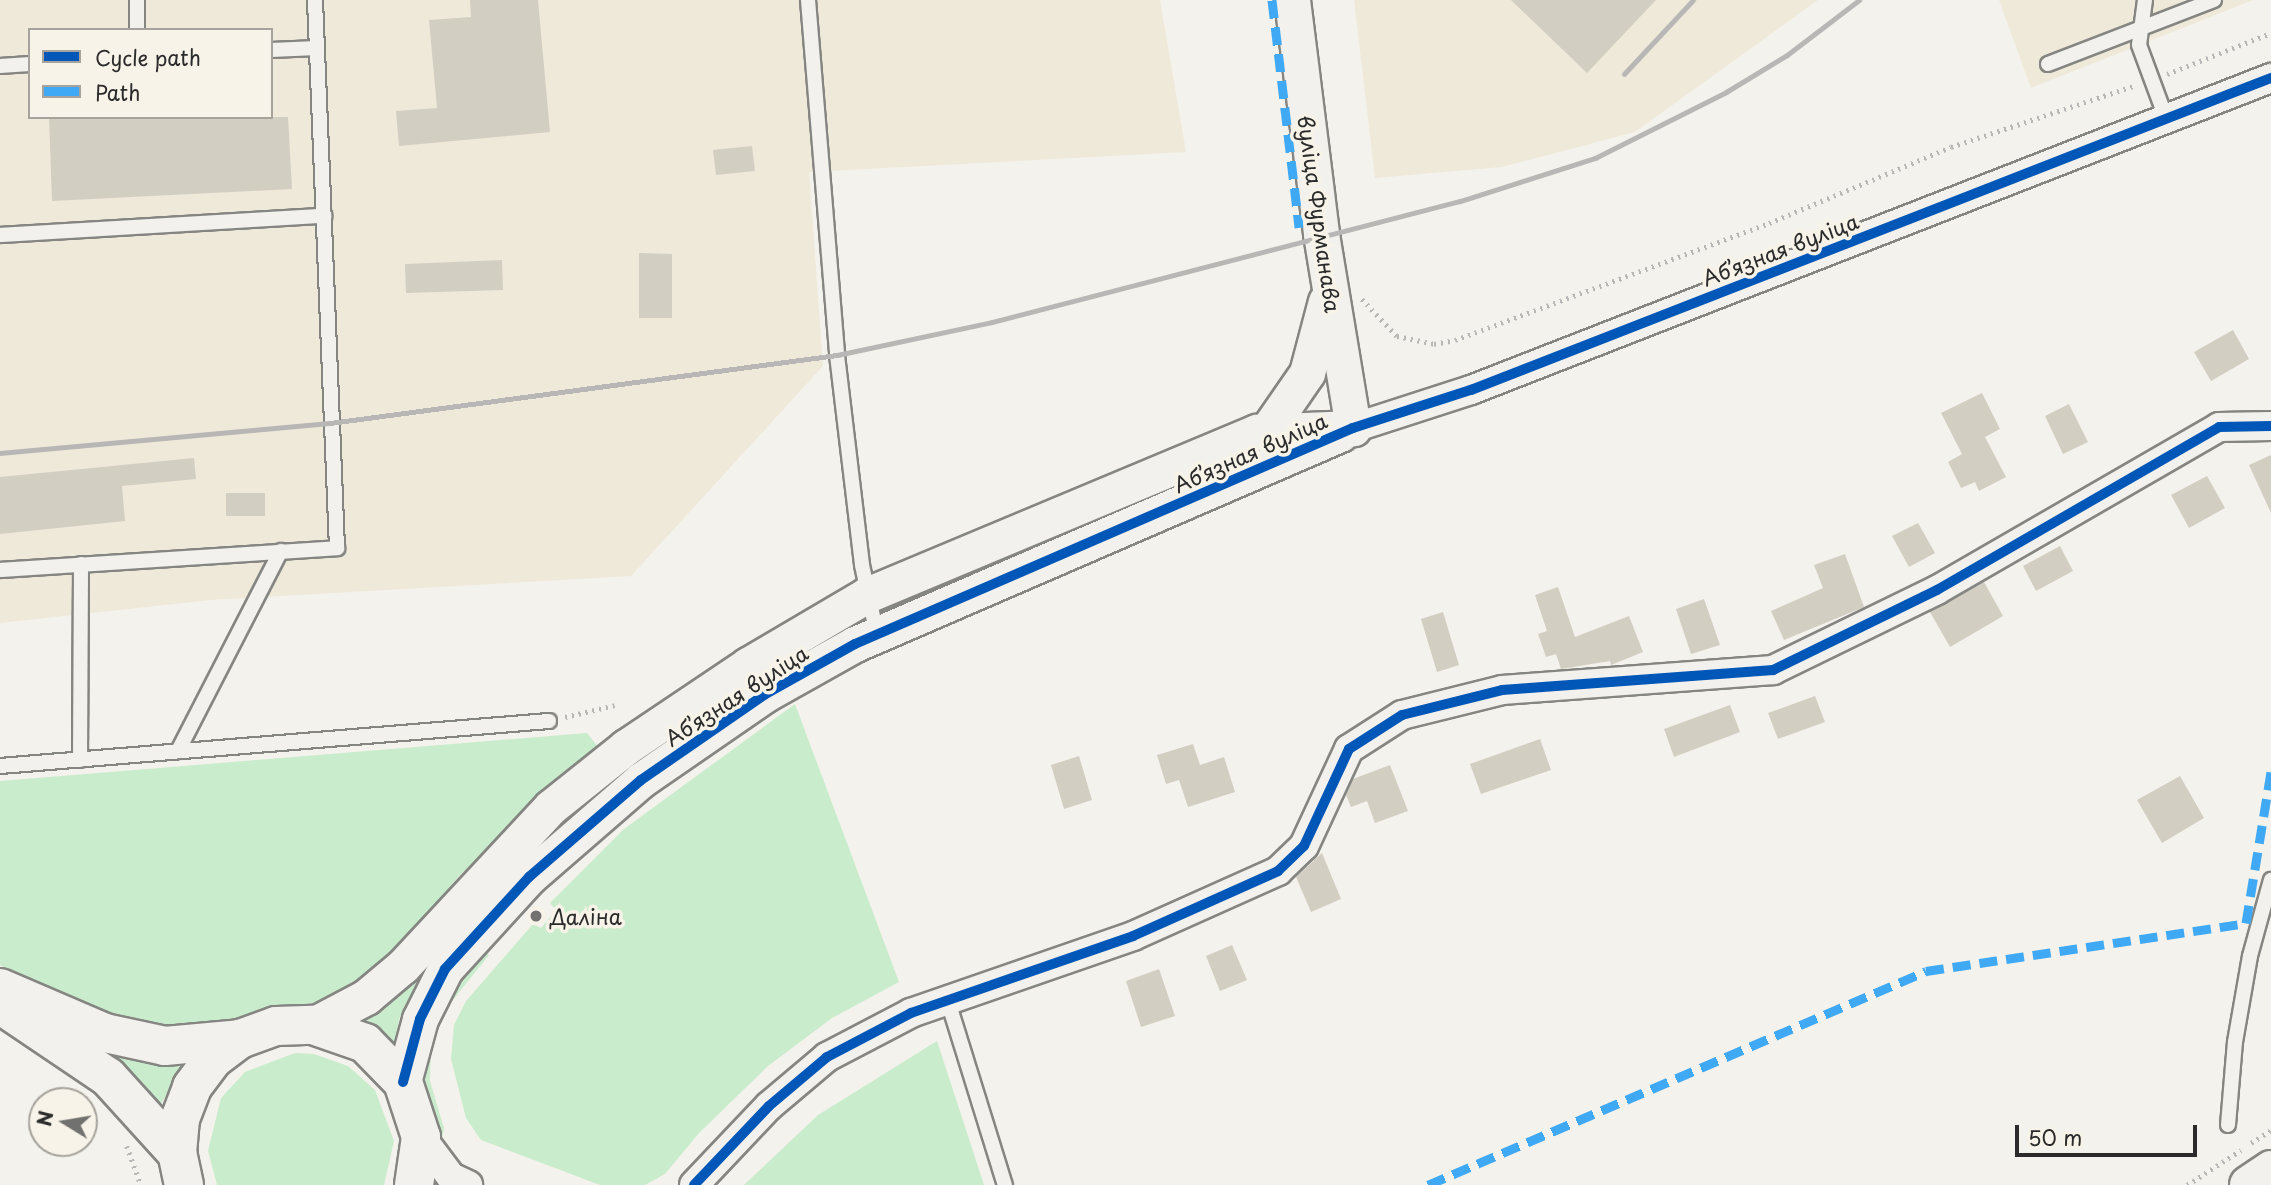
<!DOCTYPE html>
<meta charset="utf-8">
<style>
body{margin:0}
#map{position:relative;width:2271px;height:1185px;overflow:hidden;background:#f4f2ec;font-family:"Playpen Sans",sans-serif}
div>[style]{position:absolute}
.built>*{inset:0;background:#efe9da}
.green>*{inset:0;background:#c9eccc}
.building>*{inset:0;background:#d3cec2}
.path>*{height:4.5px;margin-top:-2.25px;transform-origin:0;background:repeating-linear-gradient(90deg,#b8b7b5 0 2px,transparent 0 7px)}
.roads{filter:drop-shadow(2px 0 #858582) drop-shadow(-2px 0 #858582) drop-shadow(0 2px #858582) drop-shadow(0 -2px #858582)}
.service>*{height:14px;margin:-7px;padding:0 7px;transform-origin:7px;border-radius:7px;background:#f2f1ed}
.minor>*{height:28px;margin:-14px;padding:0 14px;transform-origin:14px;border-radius:14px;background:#f2f1ed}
.tertiary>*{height:35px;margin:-17.5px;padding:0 17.5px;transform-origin:17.5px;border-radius:17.5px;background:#f2f1ed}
.primary>*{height:38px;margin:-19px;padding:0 19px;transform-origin:19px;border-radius:19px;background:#f2f1ed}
.trunk>*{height:38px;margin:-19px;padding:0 19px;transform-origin:19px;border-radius:19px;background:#f2f1ed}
.rail>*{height:5px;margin:-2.5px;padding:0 2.5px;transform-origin:2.5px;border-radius:2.5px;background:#b8b7b5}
.quiet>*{height:9px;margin-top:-4.5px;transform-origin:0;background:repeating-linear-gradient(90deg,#3fa9f5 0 18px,transparent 0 27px)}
.cycleway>*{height:10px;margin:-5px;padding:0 5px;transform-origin:5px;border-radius:5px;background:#0057b8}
.dots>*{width:19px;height:19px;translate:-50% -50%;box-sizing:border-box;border:4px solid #f7f3e8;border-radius:50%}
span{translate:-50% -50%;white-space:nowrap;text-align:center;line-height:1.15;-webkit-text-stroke:7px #f7f3e8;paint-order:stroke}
.street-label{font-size:21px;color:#2b2b2b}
.poi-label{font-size:21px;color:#2b2b2b}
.left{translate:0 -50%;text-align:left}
.legend{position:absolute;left:28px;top:28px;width:245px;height:91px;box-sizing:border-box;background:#f7f3e8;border:2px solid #a5a39c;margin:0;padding:9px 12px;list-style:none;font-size:21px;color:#2b2b2b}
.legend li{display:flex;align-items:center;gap:14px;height:35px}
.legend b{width:35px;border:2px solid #a5a39c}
.north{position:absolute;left:28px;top:1087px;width:70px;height:70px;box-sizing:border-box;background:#f7f3e8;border:2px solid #a5a39c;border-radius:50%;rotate:281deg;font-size:19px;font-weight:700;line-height:28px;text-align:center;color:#2b2b2b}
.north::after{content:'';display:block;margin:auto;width:24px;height:32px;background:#71716f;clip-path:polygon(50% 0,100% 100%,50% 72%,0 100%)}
.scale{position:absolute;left:2015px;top:1125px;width:182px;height:32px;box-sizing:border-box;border:4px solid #2b2b2b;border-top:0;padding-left:9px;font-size:21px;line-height:24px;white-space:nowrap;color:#2b2b2b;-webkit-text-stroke:5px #f7f3e8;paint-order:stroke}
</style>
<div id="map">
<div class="built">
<i style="clip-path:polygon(evenodd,0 0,1160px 0,1186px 152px,809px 172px,823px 366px,631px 576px,211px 600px,0 623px,0 0,30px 30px,271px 30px,271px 117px,30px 117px,30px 30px)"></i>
<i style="clip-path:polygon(1354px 0,1818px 0,1635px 132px,1502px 167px,1375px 178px)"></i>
<i style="clip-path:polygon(1999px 0,2253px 0,2031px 88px)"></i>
</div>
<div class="green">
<i style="clip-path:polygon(795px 704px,899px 982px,832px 1018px,768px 1066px,699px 1133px,665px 1174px,645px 1185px,600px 1185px,481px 1140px,466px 1118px,451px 1059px,454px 1025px,466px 1001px,533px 924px,541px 928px,556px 910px,550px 903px,624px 829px)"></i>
<i style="clip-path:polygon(587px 733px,599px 748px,459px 876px,386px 963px,336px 998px,163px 1034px,79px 1007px,0 965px,0 781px)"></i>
<i style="clip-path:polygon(636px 758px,641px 760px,411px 998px,399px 1019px,394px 1054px,349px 1023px,562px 816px)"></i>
<i style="clip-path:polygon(485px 950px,489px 955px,445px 1010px,431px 1047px,430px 1081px,444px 1128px,441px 1144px,421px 1081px,431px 1018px,448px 991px)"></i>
<i style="clip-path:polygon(77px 1037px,128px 1055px,185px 1064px,157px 1110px)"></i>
<i style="clip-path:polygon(937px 1041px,984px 1185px,744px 1185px,818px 1115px)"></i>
<i style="clip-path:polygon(295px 1053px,314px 1054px,348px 1066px,375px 1090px,394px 1141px,384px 1185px,217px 1185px,208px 1151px,221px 1098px,245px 1072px)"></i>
</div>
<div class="building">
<i style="clip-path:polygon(470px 0,538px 0,550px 132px,399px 146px,396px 111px,437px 108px,429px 20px,471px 17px)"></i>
<i style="clip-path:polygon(1511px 0,1656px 0,1587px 73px)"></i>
<i style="clip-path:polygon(49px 117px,288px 117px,292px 189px,52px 201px)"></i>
<i style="clip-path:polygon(752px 146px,755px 171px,716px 175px,713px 150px)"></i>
<i style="clip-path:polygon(639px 253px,672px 254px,672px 318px,639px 318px)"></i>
<i style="clip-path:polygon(502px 260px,503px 290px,406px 293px,405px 264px)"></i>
<i style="clip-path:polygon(2233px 330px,2249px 359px,2211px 381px,2194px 352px)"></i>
<i style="clip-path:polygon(1982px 393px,2000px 429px,1985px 437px,2006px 477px,1979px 491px,1975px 482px,1961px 488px,1948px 462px,1962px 454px,1941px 413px)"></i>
<i style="clip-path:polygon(2069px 404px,2088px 442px,2063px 454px,2045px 416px)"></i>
<i style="clip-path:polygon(2271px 455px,2271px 513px,2249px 465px)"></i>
<i style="clip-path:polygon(194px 458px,196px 479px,122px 486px,125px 521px,0 534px,0 477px)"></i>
<i style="clip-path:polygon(2207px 476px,2225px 508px,2189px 528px,2171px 495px)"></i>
<i style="clip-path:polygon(226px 493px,265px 493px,265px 516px,226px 516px)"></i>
<i style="clip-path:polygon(1918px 523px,1935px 553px,1909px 567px,1892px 536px)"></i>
<i style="clip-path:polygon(2060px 546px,2073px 571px,2036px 591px,2023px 566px)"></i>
<i style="clip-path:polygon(1845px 554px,1864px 607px,1784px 640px,1771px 611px,1823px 588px,1814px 565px)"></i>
<i style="clip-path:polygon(1984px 582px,2003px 616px,1950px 647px,1930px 612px)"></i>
<i style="clip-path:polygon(1558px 587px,1575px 637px,1629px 616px,1643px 652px,1611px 665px,1610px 661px,1561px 669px,1556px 654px,1546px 657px,1538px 634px,1547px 631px,1535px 595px)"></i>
<i style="clip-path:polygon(1704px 599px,1720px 645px,1691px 654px,1676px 609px)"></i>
<i style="clip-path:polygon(1443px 612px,1459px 665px,1437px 672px,1421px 619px)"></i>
<i style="clip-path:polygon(1815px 696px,1825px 722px,1778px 739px,1768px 713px)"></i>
<i style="clip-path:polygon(1730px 705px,1740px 732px,1674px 757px,1664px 729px)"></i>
<i style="clip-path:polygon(1540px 739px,1551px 770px,1481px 794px,1470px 764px)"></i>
<i style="clip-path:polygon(1193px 744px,1200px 765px,1224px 757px,1235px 792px,1188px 807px,1179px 780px,1166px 784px,1157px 755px)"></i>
<i style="clip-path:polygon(1079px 756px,1092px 800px,1064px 809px,1051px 765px)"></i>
<i style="clip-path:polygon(1390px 765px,1408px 811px,1375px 823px,1367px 801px,1351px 807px,1346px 795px,1353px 779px)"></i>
<i style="clip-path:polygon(2180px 776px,2204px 818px,2162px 843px,2137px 800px)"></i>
<i style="clip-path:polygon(1322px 853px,1341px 899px,1311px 912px,1296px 877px)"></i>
<i style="clip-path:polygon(1232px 945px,1247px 980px,1220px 991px,1206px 956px)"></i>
<i style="clip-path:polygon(1159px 969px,1175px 1016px,1141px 1027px,1126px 981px)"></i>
</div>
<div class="path">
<i style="left:2167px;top:74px;width:112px;rotate:-21.5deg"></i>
<i style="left:1362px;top:299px;width:51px;rotate:46.6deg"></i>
<i style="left:1397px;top:336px;width:38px;rotate:12deg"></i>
<i style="left:1434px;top:344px;width:21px;rotate:-11deg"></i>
<i style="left:1455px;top:340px;width:335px;rotate:-20.4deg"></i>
<i style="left:1769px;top:223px;width:197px;rotate:-22.7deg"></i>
<i style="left:1951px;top:147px;width:195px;rotate:-18.5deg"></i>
<i style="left:565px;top:717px;width:51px;rotate:-13.5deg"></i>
<i style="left:2251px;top:1143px;width:24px;rotate:-33deg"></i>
<i style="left:127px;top:1146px;width:41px;rotate:70.3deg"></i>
<i style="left:2187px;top:1185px;width:64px;rotate:-32.9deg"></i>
</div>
<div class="roads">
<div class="service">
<i style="left:137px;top:0;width:30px;rotate:90deg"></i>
<i style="left:808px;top:0;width:356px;rotate:85.3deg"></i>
<i style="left:837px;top:355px;width:211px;rotate:83.2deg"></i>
<i style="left:862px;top:565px;width:72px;rotate:77.9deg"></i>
<i style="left:2145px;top:0;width:45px;rotate:97.6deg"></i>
<i style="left:2139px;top:45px;width:78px;rotate:69.7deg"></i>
<i style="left:271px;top:50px;width:46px;rotate:-2.5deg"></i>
<i style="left:2048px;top:64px;width:178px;rotate:-21.1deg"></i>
<i style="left:0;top:66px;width:30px;rotate:-4deg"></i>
<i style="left:0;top:235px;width:325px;rotate:-3.4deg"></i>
<i style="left:0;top:570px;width:338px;rotate:-3.7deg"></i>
<i style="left:337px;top:548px;width:548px;rotate:-92.3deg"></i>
<i style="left:178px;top:751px;width:225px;rotate:-62.8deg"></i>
<i style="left:80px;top:760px;width:196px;rotate:-89.7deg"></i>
<i style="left:0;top:766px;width:551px;rotate:-4.69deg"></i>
<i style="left:947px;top:998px;width:196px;rotate:72.8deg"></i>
<i style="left:2228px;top:1125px;width:83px;rotate:-85.2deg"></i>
<i style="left:2235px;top:1042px;width:87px;rotate:-80.1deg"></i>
<i style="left:2250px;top:956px;width:79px;rotate:-74.6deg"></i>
</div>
<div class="minor">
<i style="left:1353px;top:428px;width:124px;rotate:-17.9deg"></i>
<i style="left:1471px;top:390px;width:859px;rotate:-21.31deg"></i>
<i style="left:421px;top:1137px;width:50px;rotate:53.1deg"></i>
<i style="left:451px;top:1177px;width:19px;rotate:25deg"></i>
<i style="left:694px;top:1185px;width:109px;rotate:-46.5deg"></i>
<i style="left:769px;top:1106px;width:76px;rotate:-40.2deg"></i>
<i style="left:827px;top:1057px;width:95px;rotate:-27.6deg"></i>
<i style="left:911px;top:1013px;width:235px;rotate:-19.1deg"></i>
<i style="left:1133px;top:936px;width:159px;rotate:-24.1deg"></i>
<i style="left:1278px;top:871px;width:36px;rotate:-44deg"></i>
<i style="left:1304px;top:846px;width:107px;rotate:-65.1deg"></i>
<i style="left:1349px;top:749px;width:63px;rotate:-32.7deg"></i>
<i style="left:1402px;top:715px;width:103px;rotate:-14deg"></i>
<i style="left:1502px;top:690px;width:272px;rotate:-4.2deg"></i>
<i style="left:1773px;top:670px;width:182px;rotate:-26deg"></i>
<i style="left:1937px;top:590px;width:326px;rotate:-30deg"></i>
<i style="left:2219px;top:427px;width:52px;rotate:-1.1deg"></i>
</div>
<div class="tertiary">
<i style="left:1292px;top:0;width:236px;rotate:82.9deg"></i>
<i style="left:1321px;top:234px;width:197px;rotate:80.6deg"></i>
<i style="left:1269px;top:428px;width:67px;rotate:-55.4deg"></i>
<i style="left:1307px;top:373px;width:74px;rotate:-75.2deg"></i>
<i style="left:313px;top:1025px;width:60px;rotate:-27.8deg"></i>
<i style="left:366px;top:997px;width:48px;rotate:-40deg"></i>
<i style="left:403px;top:966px;width:217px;rotate:-47.1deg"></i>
<i style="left:551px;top:807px;width:96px;rotate:-38.7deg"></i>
<i style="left:626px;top:747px;width:147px;rotate:-33.9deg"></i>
<i style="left:748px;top:665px;width:138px;rotate:-30.5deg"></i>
<i style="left:867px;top:595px;width:423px;rotate:-22.7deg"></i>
<i style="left:1257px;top:432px;width:96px;rotate:-2.4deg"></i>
<i style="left:403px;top:1082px;width:65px;rotate:-74.9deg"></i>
<i style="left:420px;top:1019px;width:56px;rotate:-63.4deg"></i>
<i style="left:445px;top:969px;width:125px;rotate:-47.6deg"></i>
<i style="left:529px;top:877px;width:148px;rotate:-40.9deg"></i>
<i style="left:641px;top:780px;width:150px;rotate:-34.6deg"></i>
<i style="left:764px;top:695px;width:104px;rotate:-29.3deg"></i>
<i style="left:855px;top:644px;width:529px;rotate:-23.41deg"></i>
</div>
<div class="primary">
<i style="left:0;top:988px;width:114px;rotate:23.2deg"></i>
<i style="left:105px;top:1033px;width:61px;rotate:12.2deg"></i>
<i style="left:165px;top:1046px;width:75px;rotate:-5.3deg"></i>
<i style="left:240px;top:1039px;width:38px;rotate:-20deg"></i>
<i style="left:276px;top:1026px;width:37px;rotate:-2deg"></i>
<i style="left:313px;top:1025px;width:55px;rotate:19.1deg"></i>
<i style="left:365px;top:1043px;width:54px;rotate:45.7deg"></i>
<i style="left:403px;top:1082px;width:58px;rotate:71.9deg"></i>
<i style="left:421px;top:1137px;width:49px;rotate:98.3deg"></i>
<i style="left:10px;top:1011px;width:118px;rotate:34deg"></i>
<i style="left:108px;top:1077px;width:103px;rotate:47.8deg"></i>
<i style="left:184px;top:1185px;width:33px;rotate:-102deg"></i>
<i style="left:177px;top:1153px;width:34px;rotate:-85deg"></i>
<i style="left:180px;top:1119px;width:34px;rotate:-69deg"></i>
<i style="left:192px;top:1087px;width:35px;rotate:-53deg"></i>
<i style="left:213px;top:1059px;width:34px;rotate:-37deg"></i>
</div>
<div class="trunk">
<i style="left:2249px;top:1185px;width:27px;rotate:-34deg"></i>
</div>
</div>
<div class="rail">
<i style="left:1624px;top:74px;width:101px;rotate:-47deg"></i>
<i style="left:0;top:453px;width:331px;rotate:-5.2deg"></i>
<i style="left:330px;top:423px;width:512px;rotate:-7.64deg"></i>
<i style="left:837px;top:355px;width:158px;rotate:-12deg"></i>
<i style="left:992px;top:322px;width:483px;rotate:-14.5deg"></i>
<i style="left:1460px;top:201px;width:142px;rotate:-17.7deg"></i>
<i style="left:1595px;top:158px;width:147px;rotate:-26.7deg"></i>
<i style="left:1726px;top:92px;width:71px;rotate:-31.2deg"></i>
<i style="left:1787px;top:55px;width:91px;rotate:-37.4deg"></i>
</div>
<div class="quiet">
<i style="left:1272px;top:0;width:229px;rotate:83.2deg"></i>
<i style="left:1428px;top:1185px;width:542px;rotate:-23.25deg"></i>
<i style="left:1926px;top:971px;width:324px;rotate:-8.5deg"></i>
<i style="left:2246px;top:923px;width:153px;rotate:-80.6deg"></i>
</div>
<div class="cycleway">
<i style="left:403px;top:1082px;width:65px;rotate:-74.9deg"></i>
<i style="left:420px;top:1019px;width:56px;rotate:-63.4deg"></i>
<i style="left:445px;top:969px;width:125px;rotate:-47.6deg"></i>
<i style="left:529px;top:877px;width:148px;rotate:-40.9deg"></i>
<i style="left:641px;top:780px;width:150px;rotate:-34.6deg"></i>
<i style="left:764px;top:695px;width:104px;rotate:-29.3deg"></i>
<i style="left:855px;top:644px;width:543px;rotate:-23.45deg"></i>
<i style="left:1353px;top:428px;width:124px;rotate:-17.9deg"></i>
<i style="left:1471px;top:390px;width:859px;rotate:-21.31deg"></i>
<i style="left:694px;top:1185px;width:109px;rotate:-46.5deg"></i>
<i style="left:769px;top:1106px;width:76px;rotate:-40.2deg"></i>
<i style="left:827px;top:1057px;width:95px;rotate:-27.6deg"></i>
<i style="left:911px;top:1013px;width:235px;rotate:-19.1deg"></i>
<i style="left:1133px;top:936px;width:159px;rotate:-24.1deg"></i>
<i style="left:1278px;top:871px;width:36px;rotate:-44deg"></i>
<i style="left:1304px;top:846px;width:107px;rotate:-65.1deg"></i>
<i style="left:1349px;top:749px;width:63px;rotate:-32.7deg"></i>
<i style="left:1402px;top:715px;width:103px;rotate:-14deg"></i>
<i style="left:1502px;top:690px;width:272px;rotate:-4.2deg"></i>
<i style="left:1773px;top:670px;width:182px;rotate:-26deg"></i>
<i style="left:1937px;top:590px;width:326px;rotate:-30deg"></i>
<i style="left:2219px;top:427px;width:52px;rotate:-1.1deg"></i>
</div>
<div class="dots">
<i style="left:536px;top:916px;background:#71716f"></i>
</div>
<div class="street-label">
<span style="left:1320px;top:214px;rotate:82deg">вуліца Фурманава</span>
<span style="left:1780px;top:249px;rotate:-21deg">Абʼязная вуліца</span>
<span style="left:1250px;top:452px;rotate:-24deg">Абʼязная вуліца</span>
<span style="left:736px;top:695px;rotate:-33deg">Абʼязная вуліца</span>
</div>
<div class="poi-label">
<span class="left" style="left:550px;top:916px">Даліна</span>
</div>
<ul class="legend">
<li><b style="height:9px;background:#0057b8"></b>Cycle path</li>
<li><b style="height:9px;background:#3fa9f5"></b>Path</li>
</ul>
<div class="north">N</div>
<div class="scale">50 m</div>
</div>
